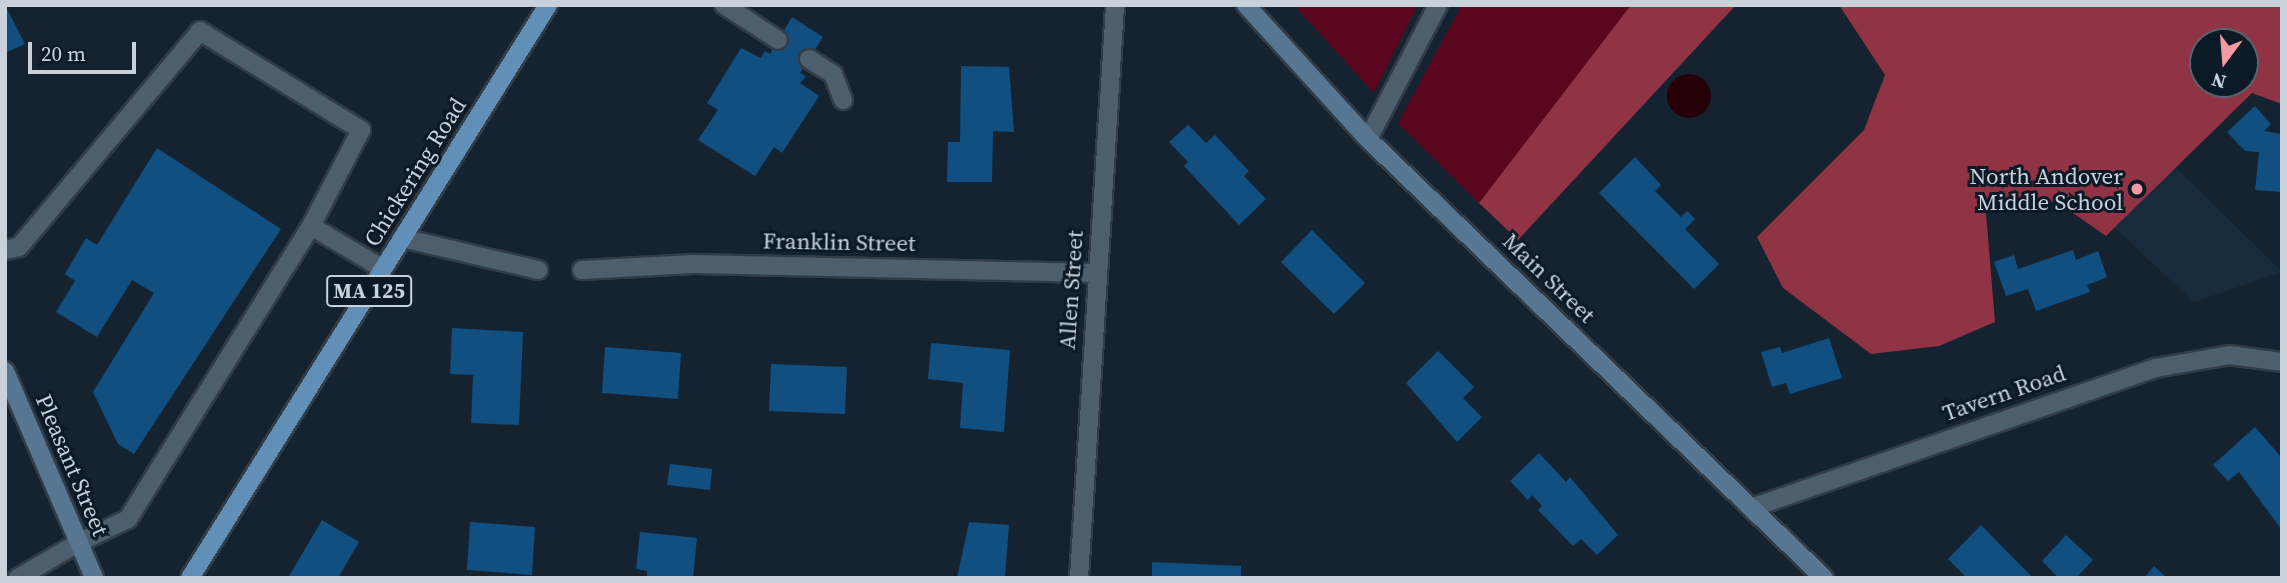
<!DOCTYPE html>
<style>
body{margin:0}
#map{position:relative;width:2287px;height:583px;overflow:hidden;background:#152330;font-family:"Source Serif 4",serif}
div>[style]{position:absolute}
.built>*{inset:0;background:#172b3d}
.green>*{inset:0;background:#5a061f}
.forest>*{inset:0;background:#903345}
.water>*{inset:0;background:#250006}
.round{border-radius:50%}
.building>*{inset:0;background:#104f80}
.roads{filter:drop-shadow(2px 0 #323c47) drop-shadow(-2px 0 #323c47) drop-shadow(0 2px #323c47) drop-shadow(0 -2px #323c47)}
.lane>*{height:18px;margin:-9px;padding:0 9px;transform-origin:9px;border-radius:9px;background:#4d5e6d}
.street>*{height:18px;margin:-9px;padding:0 9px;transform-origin:9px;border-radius:9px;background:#4d5e6d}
.secondary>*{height:18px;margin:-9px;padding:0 9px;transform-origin:9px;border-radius:9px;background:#577692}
.primary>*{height:18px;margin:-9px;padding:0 9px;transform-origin:9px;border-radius:9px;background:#618fb8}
.dots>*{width:19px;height:19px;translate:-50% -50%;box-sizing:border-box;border:4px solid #0b1a26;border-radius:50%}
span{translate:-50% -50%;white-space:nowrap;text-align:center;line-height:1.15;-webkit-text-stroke:6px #0b1a26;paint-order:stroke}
.shield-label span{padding:2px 5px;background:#0b1a26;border:2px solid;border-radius:5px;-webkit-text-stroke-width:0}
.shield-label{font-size:21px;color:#c9d2db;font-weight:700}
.street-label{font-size:23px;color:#c9d2db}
.poi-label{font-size:23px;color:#c9d2db}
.right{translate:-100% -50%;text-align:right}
.frame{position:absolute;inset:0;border:7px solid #c9d2db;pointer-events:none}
.north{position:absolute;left:2189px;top:28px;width:70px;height:70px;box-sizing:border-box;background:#0b1a26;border:2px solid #57646e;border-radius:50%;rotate:196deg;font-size:19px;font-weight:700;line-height:28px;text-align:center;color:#c9d2db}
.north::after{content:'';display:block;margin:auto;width:24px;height:32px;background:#f49aa5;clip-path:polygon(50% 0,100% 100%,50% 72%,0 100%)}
.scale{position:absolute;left:28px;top:42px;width:108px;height:32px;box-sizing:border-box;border:4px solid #c9d2db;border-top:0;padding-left:9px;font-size:21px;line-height:24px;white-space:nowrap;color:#c9d2db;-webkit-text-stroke:5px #0b1a26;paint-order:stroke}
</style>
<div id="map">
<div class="built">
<i style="clip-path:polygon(1876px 5px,2120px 112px,2282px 272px,2194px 302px)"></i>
</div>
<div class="green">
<i style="clip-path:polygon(1294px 5px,1418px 5px,1374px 93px)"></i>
<i style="clip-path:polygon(1462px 5px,1631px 5px,1479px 203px,1398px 123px)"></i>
</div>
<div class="forest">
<i style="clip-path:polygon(1631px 5px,1736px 5px,1518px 240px,1479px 203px)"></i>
<i style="clip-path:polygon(evenodd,1839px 5px,2282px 5px,2282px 104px,2252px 93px,2106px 236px,2057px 202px,2013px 198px,1986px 213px,1995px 322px,1939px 346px,1871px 354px,1783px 288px,1757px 237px,1864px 130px,1885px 75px,1839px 5px,2203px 42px,2245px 42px,2245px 84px,2203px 84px,2203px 42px)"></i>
</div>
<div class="water">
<i class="round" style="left:1667px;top:74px;width:44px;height:44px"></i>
</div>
<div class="building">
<i style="clip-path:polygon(5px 5px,25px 44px,5px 53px)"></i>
<i style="clip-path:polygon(792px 17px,823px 37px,800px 73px,806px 76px,800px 83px,819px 96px,782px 153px,774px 147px,755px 176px,698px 140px,718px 110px,707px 103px,741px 48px,761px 58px,765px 51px,770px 54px)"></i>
<i style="clip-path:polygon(961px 66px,1009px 67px,1014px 132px,993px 131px,992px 182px,947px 182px,948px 142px,960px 142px)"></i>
<i style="clip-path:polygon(2255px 106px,2271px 124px,2264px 131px,2282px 134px,2282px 192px,2255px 190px,2259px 152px,2245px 151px,2227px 132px)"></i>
<i style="clip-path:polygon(1188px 125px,1206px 143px,1215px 135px,1249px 171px,1244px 176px,1266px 199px,1239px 225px,1184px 166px,1188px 162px,1169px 142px)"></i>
<i style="clip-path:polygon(157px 148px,281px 229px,134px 454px,118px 444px,93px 392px,154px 293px,132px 280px,97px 337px,56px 312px,75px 281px,65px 274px,86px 238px,97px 245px)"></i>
<i style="clip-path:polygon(1635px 157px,1661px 185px,1655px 191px,1681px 217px,1687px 211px,1695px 219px,1685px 229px,1719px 264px,1694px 289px,1599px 193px)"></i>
<i style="clip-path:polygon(1312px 230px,1365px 283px,1334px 314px,1281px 262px)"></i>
<i style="clip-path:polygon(2073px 250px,2076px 260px,2098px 251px,2107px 277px,2087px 285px,2090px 292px,2036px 311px,2028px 289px,2006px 296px,1994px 262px,2014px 255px,2018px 269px)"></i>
<i style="clip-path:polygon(452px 328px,523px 332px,519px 425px,471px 423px,473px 375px,450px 374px)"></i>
<i style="clip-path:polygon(1829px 338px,1842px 378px,1790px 394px,1786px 383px,1772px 387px,1761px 352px,1780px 347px,1782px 353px)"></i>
<i style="clip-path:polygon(931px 343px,1010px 350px,1004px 432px,960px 428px,963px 383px,928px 379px)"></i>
<i style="clip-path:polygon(605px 347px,681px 353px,678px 399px,602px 393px)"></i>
<i style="clip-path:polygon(1438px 351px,1474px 387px,1463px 398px,1482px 417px,1457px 442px,1406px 383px)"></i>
<i style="clip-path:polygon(771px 364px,847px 367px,845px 414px,769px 411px)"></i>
<i style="clip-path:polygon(2255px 427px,2282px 458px,2282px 530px,2239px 472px,2228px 481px,2213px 465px)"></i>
<i style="clip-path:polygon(1539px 453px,1566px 482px,1570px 477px,1618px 535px,1597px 555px,1581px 539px,1573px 546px,1538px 510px,1542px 506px,1532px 495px,1528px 500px,1510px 481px)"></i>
<i style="clip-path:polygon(670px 464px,712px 469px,710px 490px,667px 485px)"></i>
<i style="clip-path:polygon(322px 520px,359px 542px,338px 578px,288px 578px)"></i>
<i style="clip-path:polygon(470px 522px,535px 527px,532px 575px,467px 570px)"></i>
<i style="clip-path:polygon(969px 522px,1009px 525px,1005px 578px,957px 578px)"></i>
<i style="clip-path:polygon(1981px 525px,2033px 578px,1967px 578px,1948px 559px)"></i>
<i style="clip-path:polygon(640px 532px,697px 538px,693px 578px,647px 578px,647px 571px,636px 569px)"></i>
<i style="clip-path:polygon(2066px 535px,2093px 560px,2076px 578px,2059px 578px,2042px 561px)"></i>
<i style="clip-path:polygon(1152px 562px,1241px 566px,1241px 578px,1152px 578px)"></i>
<i style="clip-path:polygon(2154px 566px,2167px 578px,2144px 578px)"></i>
</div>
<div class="roads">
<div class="lane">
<i style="left:724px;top:5px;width:64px;rotate:32.9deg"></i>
<i style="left:809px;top:59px;width:28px;rotate:32deg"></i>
<i style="left:833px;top:74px;width:28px;rotate:69deg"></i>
<i style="left:1368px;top:139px;width:151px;rotate:-62.4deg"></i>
<i style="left:5px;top:250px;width:14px;rotate:-12deg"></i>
<i style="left:19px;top:247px;width:282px;rotate:-50deg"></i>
<i style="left:200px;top:31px;width:189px;rotate:31.6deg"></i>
<i style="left:361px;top:130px;width:108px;rotate:117.5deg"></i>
<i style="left:311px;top:226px;width:84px;rotate:30.8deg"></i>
<i style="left:78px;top:543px;width:55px;rotate:-25.6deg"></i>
<i style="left:128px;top:519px;width:345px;rotate:-58deg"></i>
</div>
<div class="street">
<i style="left:402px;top:238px;width:140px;rotate:13.2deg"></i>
<i style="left:582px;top:270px;width:111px;rotate:-3.1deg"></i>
<i style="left:693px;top:264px;width:403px;rotate:1.3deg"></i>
<i style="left:1754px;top:507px;width:425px;rotate:-19.1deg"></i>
<i style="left:2156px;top:368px;width:74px;rotate:-10.1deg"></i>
<i style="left:2229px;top:355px;width:53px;rotate:7.5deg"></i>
<i style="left:18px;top:578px;width:69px;rotate:-30.3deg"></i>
<i style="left:1079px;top:578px;width:574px;rotate:-86.4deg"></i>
</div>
<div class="secondary">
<i style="left:1246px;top:5px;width:181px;rotate:47.7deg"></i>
<i style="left:1368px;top:139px;width:633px;rotate:43.91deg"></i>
<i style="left:5px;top:371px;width:225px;rotate:66.7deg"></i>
</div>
<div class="primary">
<i style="left:190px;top:578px;width:676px;rotate:-58deg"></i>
</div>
</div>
<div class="dots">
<i style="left:2137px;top:189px;background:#f49aa5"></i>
</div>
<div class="shield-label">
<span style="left:369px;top:291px">MA 125</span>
</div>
<div class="street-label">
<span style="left:415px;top:172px;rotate:-58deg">Chickering Road</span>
<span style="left:839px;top:242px;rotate:1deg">Franklin Street</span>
<span style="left:1549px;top:278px;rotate:44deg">Main Street</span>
<span style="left:1071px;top:290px;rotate:-86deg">Allen Street</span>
<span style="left:2004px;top:393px;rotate:-19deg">Tavern Road</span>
<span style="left:72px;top:465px;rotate:67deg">Pleasant Street</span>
</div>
<div class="poi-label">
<span class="right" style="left:2123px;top:189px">North Andover<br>Middle School</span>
</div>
<div class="frame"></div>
<div class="north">N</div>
<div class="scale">20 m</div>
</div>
